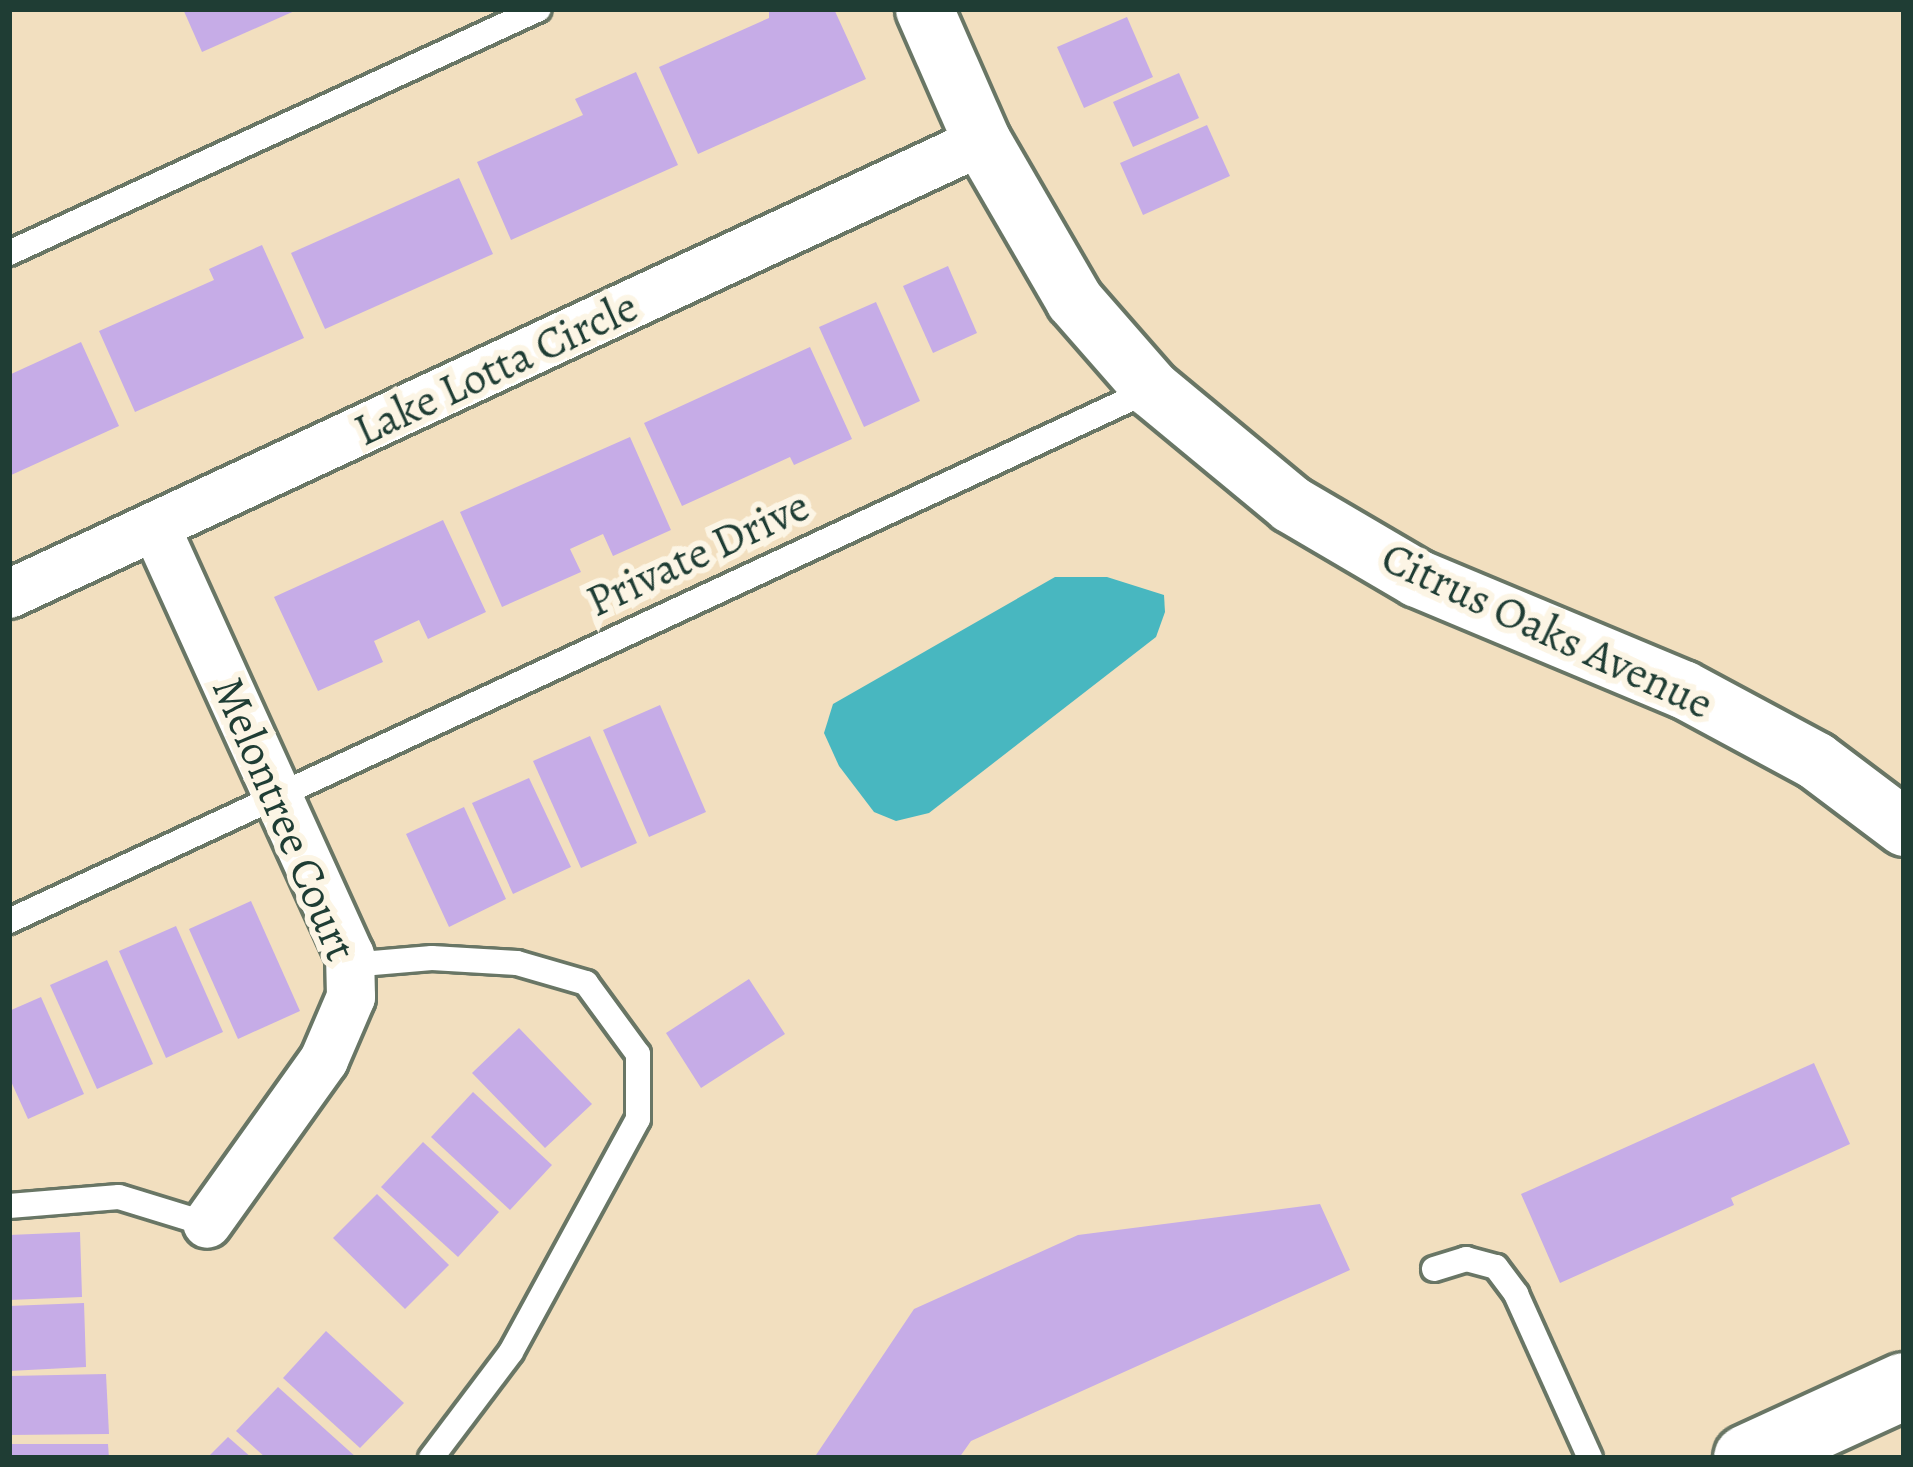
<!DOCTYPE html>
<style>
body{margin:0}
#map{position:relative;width:1913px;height:1467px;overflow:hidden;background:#f2dfbf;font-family:Alegreya,serif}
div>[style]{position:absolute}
.water>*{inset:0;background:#48b7c0}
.building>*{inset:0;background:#c6ace7}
.roads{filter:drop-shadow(3px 0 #697665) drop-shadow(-3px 0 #697665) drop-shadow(0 3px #697665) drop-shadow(0 -3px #697665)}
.service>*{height:24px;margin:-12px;padding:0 12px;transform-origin:12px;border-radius:12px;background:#fff}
.minor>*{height:48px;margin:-24px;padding:0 24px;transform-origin:24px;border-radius:24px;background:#fff}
.tertiary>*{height:57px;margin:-28.5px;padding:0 28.5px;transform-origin:28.5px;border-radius:28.5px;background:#fff}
.trunk>*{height:66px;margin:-33px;padding:0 33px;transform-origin:33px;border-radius:33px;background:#fff}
span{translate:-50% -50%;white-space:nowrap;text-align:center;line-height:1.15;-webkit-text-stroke:12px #fcf5e5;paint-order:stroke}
.street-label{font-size:45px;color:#1f3d34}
.frame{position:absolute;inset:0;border:12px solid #1f3d34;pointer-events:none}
</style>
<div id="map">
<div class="water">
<i style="clip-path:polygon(1055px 577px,1107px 577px,1164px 595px,1165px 612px,1156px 637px,929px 813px,896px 821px,874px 812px,839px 766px,824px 733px,833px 704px)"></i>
</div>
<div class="building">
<i style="clip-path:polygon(183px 9px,299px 9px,202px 52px)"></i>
<i style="clip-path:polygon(769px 9px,834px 9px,866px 79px,698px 154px,659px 67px,769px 18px)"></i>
<i style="clip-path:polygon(1127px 17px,1153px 77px,1084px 108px,1057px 47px)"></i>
<i style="clip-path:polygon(636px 72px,678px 165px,511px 240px,477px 162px,583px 115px,575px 99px)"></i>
<i style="clip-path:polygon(1179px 73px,1199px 118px,1133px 147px,1113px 102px)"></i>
<i style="clip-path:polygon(1207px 125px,1230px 176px,1143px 215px,1120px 163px)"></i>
<i style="clip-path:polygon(459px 178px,493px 254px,325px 329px,291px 253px)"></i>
<i style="clip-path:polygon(262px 245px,304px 338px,135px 412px,99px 331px,214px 280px,209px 269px)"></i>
<i style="clip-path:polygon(948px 266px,977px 333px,933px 353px,903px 286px)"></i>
<i style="clip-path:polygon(876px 302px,920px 401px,864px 427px,819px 327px)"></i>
<i style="clip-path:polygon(81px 342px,119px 426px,9px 476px,9px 375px)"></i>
<i style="clip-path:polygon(810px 347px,852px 439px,794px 465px,790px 457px,682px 506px,644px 423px)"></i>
<i style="clip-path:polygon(630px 437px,671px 530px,613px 556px,603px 534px,570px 549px,581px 572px,502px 607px,460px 512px)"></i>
<i style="clip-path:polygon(443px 520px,486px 612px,428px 639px,419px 620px,374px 641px,383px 662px,318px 691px,274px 597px)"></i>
<i style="clip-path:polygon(660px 705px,706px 812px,649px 837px,603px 730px)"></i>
<i style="clip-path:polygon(590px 736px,637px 843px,581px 868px,533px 761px)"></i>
<i style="clip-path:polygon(529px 778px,571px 867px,513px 894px,472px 803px)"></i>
<i style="clip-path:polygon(464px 807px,506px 899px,449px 927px,406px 834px)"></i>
<i style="clip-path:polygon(251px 901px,300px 1011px,238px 1039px,189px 929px)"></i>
<i style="clip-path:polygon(176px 926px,223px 1032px,166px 1058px,119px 951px)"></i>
<i style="clip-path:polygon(107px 960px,153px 1064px,97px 1089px,50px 985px)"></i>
<i style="clip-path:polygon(749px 979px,785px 1034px,701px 1088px,666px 1033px)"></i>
<i style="clip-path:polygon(41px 997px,84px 1094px,28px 1119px,9px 1077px,9px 1011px)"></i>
<i style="clip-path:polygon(519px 1028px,592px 1104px,545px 1148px,472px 1073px)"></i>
<i style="clip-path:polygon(1814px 1063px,1850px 1144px,1731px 1198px,1734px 1205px,1560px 1283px,1521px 1194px)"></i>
<i style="clip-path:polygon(473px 1092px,552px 1165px,510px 1210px,431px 1137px)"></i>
<i style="clip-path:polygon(423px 1142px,499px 1212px,458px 1257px,381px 1187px)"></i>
<i style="clip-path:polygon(377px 1194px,449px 1265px,405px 1309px,333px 1238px)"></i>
<i style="clip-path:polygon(1320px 1204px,1350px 1270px,971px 1441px,959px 1458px,814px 1458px,914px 1309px,1078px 1235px)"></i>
<i style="clip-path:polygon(80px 1232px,82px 1297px,9px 1300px,9px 1235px)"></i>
<i style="clip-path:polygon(84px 1303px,86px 1367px,9px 1371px,9px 1306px)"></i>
<i style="clip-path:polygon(326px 1331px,404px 1403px,360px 1448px,283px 1378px)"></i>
<i style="clip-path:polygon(106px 1374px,109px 1434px,9px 1435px,9px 1376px)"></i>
<i style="clip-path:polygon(278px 1387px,357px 1458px,266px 1458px,236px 1431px)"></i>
<i style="clip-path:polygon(228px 1437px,252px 1458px,207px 1458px)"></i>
<i style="clip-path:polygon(9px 1444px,108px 1444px,109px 1458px,9px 1458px)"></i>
</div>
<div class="roads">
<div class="service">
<i style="left:9px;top:253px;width:583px;rotate:-24.72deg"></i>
<i style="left:9px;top:921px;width:1261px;rotate:-24.96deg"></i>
<i style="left:350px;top:965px;width:82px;rotate:-4.9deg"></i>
<i style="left:432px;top:958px;width:85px;rotate:3.4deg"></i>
<i style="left:517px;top:963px;width:72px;rotate:16.2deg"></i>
<i style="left:586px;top:983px;width:88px;rotate:53.8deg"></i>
<i style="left:638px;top:1054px;width:65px;rotate:90deg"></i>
<i style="left:638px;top:1119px;width:265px;rotate:118.6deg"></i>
<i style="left:511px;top:1352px;width:133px;rotate:127deg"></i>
<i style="left:9px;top:1206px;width:110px;rotate:-4.7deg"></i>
<i style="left:119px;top:1197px;width:92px;rotate:17.1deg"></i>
<i style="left:1434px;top:1269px;width:34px;rotate:-17deg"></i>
<i style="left:1466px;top:1259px;width:31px;rotate:15deg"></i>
<i style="left:1496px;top:1267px;width:34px;rotate:53deg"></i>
<i style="left:1516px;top:1294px;width:180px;rotate:65.7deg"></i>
</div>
<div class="minor">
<i style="left:156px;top:528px;width:469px;rotate:65.6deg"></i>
<i style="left:350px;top:955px;width:42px;rotate:88.6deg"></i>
<i style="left:351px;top:997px;width:69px;rotate:113.2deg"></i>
<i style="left:324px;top:1060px;width:201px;rotate:125.5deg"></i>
<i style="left:9px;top:594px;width:1073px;rotate:-24.97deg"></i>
</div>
<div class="tertiary">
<i style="left:924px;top:9px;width:144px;rotate:66.3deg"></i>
<i style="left:982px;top:141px;width:184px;rotate:59.9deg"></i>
<i style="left:1074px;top:300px;width:118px;rotate:48.8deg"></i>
<i style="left:1152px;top:389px;width:180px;rotate:39.6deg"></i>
<i style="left:1291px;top:504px;width:146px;rotate:30.4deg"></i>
<i style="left:1417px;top:578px;width:288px;rotate:22.7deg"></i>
<i style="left:1683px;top:689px;width:150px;rotate:28.3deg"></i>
<i style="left:1815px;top:760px;width:111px;rotate:37deg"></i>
</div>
<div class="trunk">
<i style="left:1747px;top:1458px;width:173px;rotate:-24.6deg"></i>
</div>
</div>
<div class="street-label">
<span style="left:496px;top:369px;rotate:-25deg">Lake Lotta Circle</span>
<span style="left:698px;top:554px;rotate:-25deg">Private Drive</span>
<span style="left:1547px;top:631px;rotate:25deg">Citrus Oaks Avenue</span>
<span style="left:284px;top:819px;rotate:67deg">Melontree Court</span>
</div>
<div class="frame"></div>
</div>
